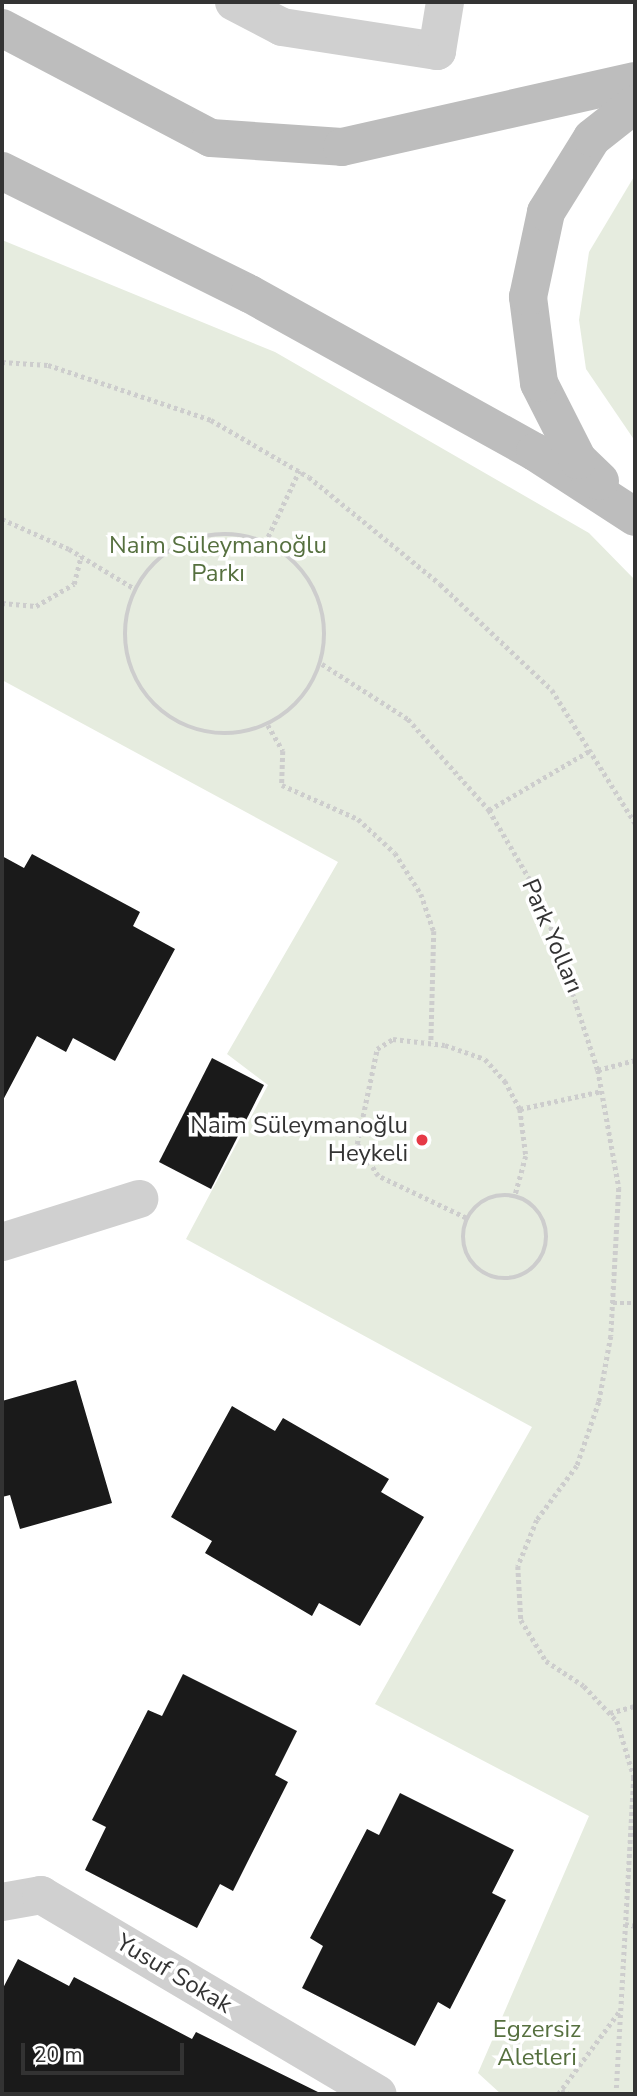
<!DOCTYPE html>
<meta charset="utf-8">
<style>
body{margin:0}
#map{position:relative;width:637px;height:2096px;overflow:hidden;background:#fff;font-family:"Nunito Sans",sans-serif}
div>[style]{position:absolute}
.green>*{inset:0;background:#e6ecdf}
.building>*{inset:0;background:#1a1a1a}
.path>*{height:4.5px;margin-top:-2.25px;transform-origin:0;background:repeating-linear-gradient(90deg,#cdcdcd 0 3.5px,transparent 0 7px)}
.path>.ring{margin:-2.25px;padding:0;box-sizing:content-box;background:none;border:4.5px solid #cdcdcd;border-radius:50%}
.minor>*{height:38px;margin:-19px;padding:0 19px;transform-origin:19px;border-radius:19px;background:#d0d0d0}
.secondary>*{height:38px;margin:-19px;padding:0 19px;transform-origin:19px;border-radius:19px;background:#bdbdbd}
.dots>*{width:19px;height:19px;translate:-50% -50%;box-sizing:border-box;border:4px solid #fff;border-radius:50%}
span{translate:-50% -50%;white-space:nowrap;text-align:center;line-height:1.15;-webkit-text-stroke:7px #fff;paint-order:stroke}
.park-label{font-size:24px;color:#56703f}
.street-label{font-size:24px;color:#333}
.poi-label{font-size:24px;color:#333}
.right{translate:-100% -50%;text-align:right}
.frame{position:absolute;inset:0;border:4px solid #333;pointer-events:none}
.scale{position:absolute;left:21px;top:2043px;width:163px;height:32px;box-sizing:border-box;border:4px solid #333;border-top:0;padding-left:9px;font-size:21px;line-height:24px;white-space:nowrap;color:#333;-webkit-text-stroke:5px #fff;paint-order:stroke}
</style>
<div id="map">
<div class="green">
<i style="clip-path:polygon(635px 175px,635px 441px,586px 369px,579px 320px,589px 252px)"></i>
<i style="clip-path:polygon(2px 240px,275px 352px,589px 533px,635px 580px,635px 2094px,501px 2094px,478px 2073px,589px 1816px,375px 1704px,532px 1427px,186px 1239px,268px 1085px,227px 1054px,338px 862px,2px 680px)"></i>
</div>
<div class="building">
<i style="clip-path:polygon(32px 854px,140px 912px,133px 926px,175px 949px,115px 1061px,73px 1038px,66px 1052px,37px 1036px,2px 1102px,2px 856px,24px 868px)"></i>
<i style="clip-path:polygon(212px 1058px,264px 1085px,211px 1189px,159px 1162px)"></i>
<i style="clip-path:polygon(76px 1380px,112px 1503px,20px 1529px,10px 1495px,2px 1497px,2px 1401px)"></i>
<i style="clip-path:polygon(232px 1406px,275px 1431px,283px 1418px,389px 1479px,381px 1492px,424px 1517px,360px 1626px,319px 1603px,312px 1616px,205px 1553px,212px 1541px,171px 1517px)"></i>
<i style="clip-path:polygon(183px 1674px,297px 1731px,275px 1775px,288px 1782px,248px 1861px,233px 1891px,220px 1884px,197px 1928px,85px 1870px,106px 1827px,92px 1820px,148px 1710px,162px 1716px)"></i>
<i style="clip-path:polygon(400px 1793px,514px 1850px,492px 1893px,506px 1900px,450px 2009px,438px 2002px,415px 2046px,302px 1988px,323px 1946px,310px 1938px,367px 1829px,379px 1835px)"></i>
<i style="clip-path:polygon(18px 1959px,69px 1986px,74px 1977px,192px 2039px,196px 2032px,322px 2094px,2px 2094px,2px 1990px)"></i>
</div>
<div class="path">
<i style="left:2px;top:362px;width:46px;rotate:3.7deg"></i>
<i style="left:48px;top:365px;width:172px;rotate:18.6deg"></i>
<i style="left:211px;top:420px;width:113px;rotate:30.2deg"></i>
<i style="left:309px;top:477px;width:169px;rotate:39.2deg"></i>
<i style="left:440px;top:584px;width:154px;rotate:43.4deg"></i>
<i style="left:552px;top:690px;width:157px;rotate:58deg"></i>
<i style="left:2px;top:519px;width:73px;rotate:24.1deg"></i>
<i style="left:69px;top:549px;width:77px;rotate:31.2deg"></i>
<i class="ring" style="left:125px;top:534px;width:195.5px;height:195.5px"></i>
<i style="left:265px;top:543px;width:80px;rotate:-64.7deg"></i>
<i style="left:2px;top:603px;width:34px;rotate:5deg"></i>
<i style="left:36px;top:606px;width:44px;rotate:-30.1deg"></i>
<i style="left:74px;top:584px;width:29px;rotate:-76deg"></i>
<i style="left:322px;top:664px;width:102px;rotate:32.6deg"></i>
<i style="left:408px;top:719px;width:122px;rotate:48.3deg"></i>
<i style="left:489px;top:810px;width:104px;rotate:59.5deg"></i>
<i style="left:542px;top:900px;width:179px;rotate:71.8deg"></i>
<i style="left:598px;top:1070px;width:120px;rotate:79.9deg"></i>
<i style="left:619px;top:1188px;width:148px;rotate:93.1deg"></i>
<i style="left:611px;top:1336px;width:67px;rotate:100.3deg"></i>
<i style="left:599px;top:1402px;width:68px;rotate:109deg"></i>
<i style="left:577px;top:1466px;width:67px;rotate:126.5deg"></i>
<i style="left:537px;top:1520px;width:50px;rotate:112.4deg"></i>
<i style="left:518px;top:1566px;width:54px;rotate:86.8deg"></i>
<i style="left:521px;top:1620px;width:48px;rotate:58.6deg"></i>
<i style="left:546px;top:1661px;width:45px;rotate:33.3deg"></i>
<i style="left:584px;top:1686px;width:48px;rotate:46.7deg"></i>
<i style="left:617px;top:1721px;width:59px;rotate:73.1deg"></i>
<i style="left:634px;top:1777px;width:318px;rotate:93.2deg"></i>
<i style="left:268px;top:725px;width:30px;rotate:60deg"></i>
<i style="left:283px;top:751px;width:34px;rotate:92deg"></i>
<i style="left:282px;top:785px;width:83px;rotate:24.1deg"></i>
<i style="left:358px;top:819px;width:50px;rotate:42.6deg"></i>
<i style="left:395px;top:853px;width:49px;rotate:57.6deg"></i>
<i style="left:421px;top:894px;width:39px;rotate:71deg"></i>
<i style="left:434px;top:931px;width:112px;rotate:91.5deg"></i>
<i style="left:489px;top:810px;width:116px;rotate:-30.5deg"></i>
<i style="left:598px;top:1070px;width:38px;rotate:-15deg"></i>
<i style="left:520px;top:1109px;width:84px;rotate:-12.4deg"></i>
<i class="ring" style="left:463px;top:1195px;width:79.5px;height:79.5px"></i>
<i style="left:466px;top:1218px;width:98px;rotate:-154.5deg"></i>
<i style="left:378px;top:1176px;width:38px;rotate:-123deg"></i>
<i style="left:357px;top:1144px;width:97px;rotate:-78.1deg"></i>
<i style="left:377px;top:1049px;width:19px;rotate:-32deg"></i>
<i style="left:393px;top:1039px;width:52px;rotate:6.6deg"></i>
<i style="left:445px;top:1045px;width:42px;rotate:19.3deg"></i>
<i style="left:485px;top:1059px;width:30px;rotate:48deg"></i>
<i style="left:505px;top:1081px;width:32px;rotate:62deg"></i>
<i style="left:520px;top:1109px;width:47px;rotate:82.7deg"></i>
<i style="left:526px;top:1156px;width:41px;rotate:105.4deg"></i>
<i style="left:613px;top:1303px;width:22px"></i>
<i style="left:610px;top:1713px;width:26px;rotate:-16deg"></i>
<i style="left:625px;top:1924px;width:10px;rotate:11deg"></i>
<i style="left:561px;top:2091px;width:9px;rotate:21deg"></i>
<i style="left:558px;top:2094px;width:102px;rotate:-53.4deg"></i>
</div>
<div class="minor">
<i style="left:234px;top:2px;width:54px;rotate:27.5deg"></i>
<i style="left:282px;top:27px;width:157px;rotate:8.8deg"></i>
<i style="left:437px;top:51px;width:50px;rotate:-80.7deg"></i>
<i style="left:2px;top:1242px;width:144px;rotate:-17.4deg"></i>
<i style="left:2px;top:1902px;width:40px;rotate:-10deg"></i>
<i style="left:41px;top:1895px;width:391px;rotate:30.6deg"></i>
</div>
<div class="secondary">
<i style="left:2px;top:28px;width:236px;rotate:27.8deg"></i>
<i style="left:211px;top:138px;width:131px;rotate:3.9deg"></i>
<i style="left:342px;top:147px;width:300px;rotate:-12.7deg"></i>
<i style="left:2px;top:171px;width:277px;rotate:26.4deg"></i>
<i style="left:250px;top:294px;width:326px;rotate:29deg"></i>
<i style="left:535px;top:452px;width:119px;rotate:33deg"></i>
<i style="left:600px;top:481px;width:30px;rotate:-136deg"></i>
<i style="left:578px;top:460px;width:86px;rotate:-116.9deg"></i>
<i style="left:539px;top:383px;width:87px;rotate:-97.3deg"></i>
<i style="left:528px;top:297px;width:87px;rotate:-78deg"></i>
<i style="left:546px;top:212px;width:87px;rotate:-58.1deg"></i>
<i style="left:592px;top:138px;width:55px;rotate:-38.3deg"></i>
</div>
<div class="dots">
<i style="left:422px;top:1140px;background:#e63946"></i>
</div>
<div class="park-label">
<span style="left:218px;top:560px">Naim Süleymanoğlu<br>Parkı</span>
<span style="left:537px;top:2044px">Egzersiz<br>Aletleri</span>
</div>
<div class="street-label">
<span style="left:552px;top:936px;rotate:67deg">Park Yolları</span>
<span style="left:174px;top:1974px;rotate:31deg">Yusuf Sokak</span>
</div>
<div class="poi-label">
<span class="right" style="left:408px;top:1140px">Naim Süleymanoğlu<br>Heykeli</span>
</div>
<div class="frame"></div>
<div class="scale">20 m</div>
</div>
